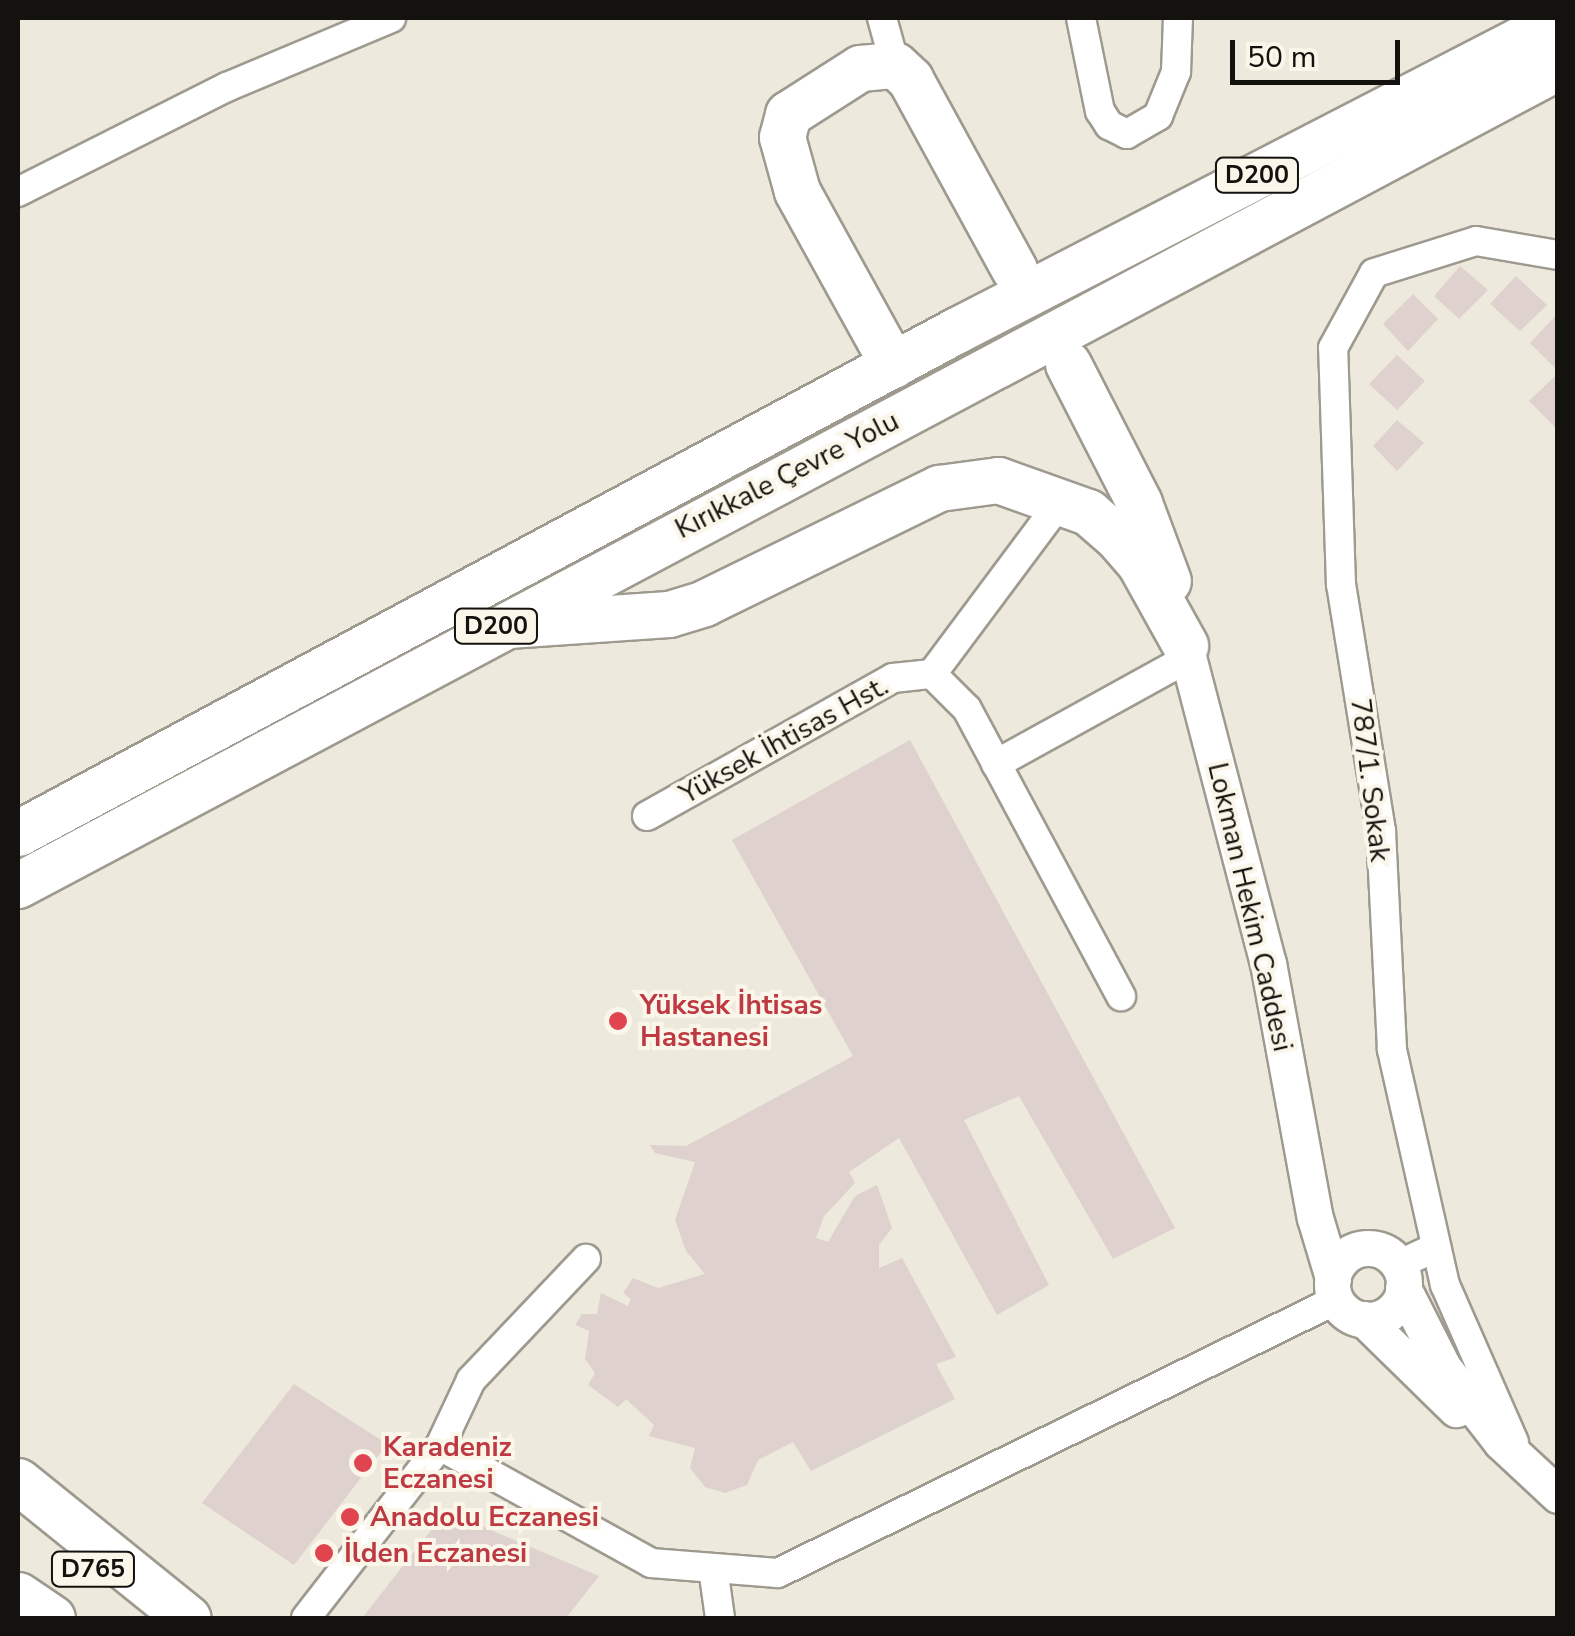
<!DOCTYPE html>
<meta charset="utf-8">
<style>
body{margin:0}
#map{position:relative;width:1575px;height:1636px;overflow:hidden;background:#eee9dd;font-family:"Nunito Sans",sans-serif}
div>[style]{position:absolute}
.building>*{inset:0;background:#dfd1cd}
.roads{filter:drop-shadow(2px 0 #9e9a8f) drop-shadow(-2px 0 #9e9a8f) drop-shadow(0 2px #9e9a8f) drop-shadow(0 -2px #9e9a8f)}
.minor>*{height:28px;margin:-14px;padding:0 14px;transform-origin:14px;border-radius:14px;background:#fff}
.tertiary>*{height:35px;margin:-17.5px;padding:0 17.5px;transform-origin:17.5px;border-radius:17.5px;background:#fff}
.tertiary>.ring{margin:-17.5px;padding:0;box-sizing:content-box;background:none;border:35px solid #fff;border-radius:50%}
.trunk>*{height:45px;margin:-22.5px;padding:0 22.5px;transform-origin:22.5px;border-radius:22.5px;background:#fff}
.dots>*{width:28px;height:28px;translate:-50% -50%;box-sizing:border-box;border:5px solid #fbf6ea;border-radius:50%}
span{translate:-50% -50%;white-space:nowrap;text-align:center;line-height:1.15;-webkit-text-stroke:8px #fbf6ea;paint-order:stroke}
.shield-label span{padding:2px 8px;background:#fbf6ea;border:2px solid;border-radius:8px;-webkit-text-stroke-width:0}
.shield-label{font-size:25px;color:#14120e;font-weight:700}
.street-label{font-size:28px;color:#14120e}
.health-label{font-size:28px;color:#be3a42;font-weight:700}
.left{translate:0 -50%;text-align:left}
.frame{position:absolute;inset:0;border:20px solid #14120e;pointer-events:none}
.scale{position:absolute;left:1230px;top:40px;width:170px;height:45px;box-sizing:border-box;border:5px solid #14120e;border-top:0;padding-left:12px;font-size:30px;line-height:35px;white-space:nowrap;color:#14120e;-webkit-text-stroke:8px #fbf6ea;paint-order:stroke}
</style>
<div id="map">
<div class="building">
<i style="clip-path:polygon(1460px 266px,1488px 290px,1459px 319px,1434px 296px)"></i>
<i style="clip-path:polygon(1516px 276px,1547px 305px,1520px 331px,1490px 304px)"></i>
<i style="clip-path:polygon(1413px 294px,1438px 319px,1408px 351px,1383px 324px)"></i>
<i style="clip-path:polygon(1558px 313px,1558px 371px,1530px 343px)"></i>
<i style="clip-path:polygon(1397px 355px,1425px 381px,1397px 410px,1369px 384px)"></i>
<i style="clip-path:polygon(1555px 376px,1558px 378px,1558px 430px,1529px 401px)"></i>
<i style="clip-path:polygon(1397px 420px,1424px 443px,1397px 471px,1373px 446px)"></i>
<i style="clip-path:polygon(910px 740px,1175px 1228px,1113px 1259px,1019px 1096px,964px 1120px,1049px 1285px,997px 1315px,899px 1138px,849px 1172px,855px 1183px,824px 1216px,816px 1238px,828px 1242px,855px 1196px,877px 1185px,892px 1228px,879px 1245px,879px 1268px,902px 1258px,956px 1357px,936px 1364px,955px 1399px,811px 1471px,793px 1442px,758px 1460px,747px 1485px,725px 1493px,705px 1487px,690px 1468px,695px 1448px,649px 1436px,654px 1425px,626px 1399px,618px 1407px,588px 1385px,595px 1373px,585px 1359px,589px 1331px,575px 1325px,582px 1314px,597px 1314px,601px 1293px,628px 1306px,631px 1299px,623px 1293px,633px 1278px,658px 1288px,705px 1274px,686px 1251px,675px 1220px,695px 1162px,655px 1153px,650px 1145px,686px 1146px,853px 1056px,732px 840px)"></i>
<i style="clip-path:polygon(294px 1384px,387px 1444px,294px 1565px,202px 1503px)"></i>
<i style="clip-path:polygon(446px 1511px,599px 1576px,566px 1618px,362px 1618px)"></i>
</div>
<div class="roads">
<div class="minor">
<i style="left:882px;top:18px;width:49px;rotate:74.5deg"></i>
<i style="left:1081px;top:18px;width:95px;rotate:78.5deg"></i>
<i style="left:1100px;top:111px;width:17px;rotate:57deg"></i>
<i style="left:1109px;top:125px;width:20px;rotate:27deg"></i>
<i style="left:1127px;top:134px;width:36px;rotate:-30deg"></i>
<i style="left:1158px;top:116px;width:48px;rotate:-67.8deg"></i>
<i style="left:1176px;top:72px;width:54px;rotate:-87.9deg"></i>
<i style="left:18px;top:192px;width:234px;rotate:-26.7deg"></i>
<i style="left:227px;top:87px;width:178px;rotate:-22.8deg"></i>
<i style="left:932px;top:674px;width:216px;rotate:-53.3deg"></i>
<i style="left:996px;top:764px;width:219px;rotate:-28.9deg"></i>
<i style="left:647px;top:816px;width:282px;rotate:-29.3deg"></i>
<i style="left:893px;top:678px;width:39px;rotate:-6deg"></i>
<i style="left:932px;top:674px;width:49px;rotate:45deg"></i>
<i style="left:967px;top:709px;width:326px;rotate:61.8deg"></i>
<i style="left:1398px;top:1265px;width:42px;rotate:-25.3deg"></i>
<i style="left:1514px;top:1442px;width:171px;rotate:-113.7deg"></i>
<i style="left:1445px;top:1285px;width:242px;rotate:-102.7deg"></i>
<i style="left:1392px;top:1049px;width:218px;rotate:-92.9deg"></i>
<i style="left:1381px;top:831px;width:249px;rotate:-99.2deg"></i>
<i style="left:1341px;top:585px;width:237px;rotate:-91.9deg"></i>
<i style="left:1333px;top:348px;width:85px;rotate:-61.3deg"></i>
<i style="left:1374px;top:273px;width:107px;rotate:-17.4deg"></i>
<i style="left:1476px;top:241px;width:83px;rotate:9.7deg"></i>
<i style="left:440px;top:1446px;width:241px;rotate:29deg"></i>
<i style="left:651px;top:1563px;width:127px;rotate:4.5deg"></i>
<i style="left:778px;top:1573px;width:621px;rotate:-26.07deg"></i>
<i style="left:713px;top:1568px;width:50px;rotate:82deg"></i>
<i style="left:306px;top:1618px;width:218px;rotate:-52.1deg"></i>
<i style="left:440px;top:1446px;width:73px;rotate:-64.8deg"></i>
<i style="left:471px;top:1380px;width:167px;rotate:-46.5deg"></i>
</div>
<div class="tertiary">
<i style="left:1185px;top:645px;width:329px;rotate:75.4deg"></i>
<i style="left:1268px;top:963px;width:259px;rotate:79.6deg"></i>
<i style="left:1315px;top:1218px;width:63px;rotate:73.3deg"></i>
<i class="ring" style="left:1332px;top:1248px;width:37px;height:37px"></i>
<i style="left:1403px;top:1288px;width:89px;rotate:63.1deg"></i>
<i style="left:1443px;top:1367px;width:95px;rotate:52.3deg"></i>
<i style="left:1501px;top:1442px;width:78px;rotate:42.9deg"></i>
<i style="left:1364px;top:1319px;width:129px;rotate:44.4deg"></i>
</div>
<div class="trunk">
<i style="left:1068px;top:364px;width:156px;rotate:62.9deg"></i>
<i style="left:1139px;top:503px;width:83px;rotate:69.6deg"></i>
<i style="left:893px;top:365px;width:199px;rotate:-118.9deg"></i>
<i style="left:797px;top:191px;width:56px;rotate:-105.5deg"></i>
<i style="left:782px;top:137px;width:24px;rotate:-75deg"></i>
<i style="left:788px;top:114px;width:85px;rotate:-32.6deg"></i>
<i style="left:860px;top:68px;width:35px;rotate:-5deg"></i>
<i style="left:895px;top:65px;width:21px;rotate:43deg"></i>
<i style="left:910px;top:79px;width:217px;rotate:61.3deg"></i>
<i style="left:508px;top:625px;width:161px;rotate:-3.9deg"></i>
<i style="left:669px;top:614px;width:37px;rotate:-17deg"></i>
<i style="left:704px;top:603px;width:262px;rotate:-26.1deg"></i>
<i style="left:939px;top:488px;width:60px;rotate:-7.7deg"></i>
<i style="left:998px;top:480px;width:96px;rotate:19.6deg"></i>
<i style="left:1088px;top:512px;width:37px;rotate:41deg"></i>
<i style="left:1116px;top:536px;width:37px;rotate:49deg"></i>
<i style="left:1140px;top:564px;width:93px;rotate:60.9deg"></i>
<i style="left:18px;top:833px;width:1065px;rotate:-28.18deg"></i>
<i style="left:957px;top:330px;width:676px;rotate:-27.28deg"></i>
<i style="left:18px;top:885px;width:1744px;rotate:-27.98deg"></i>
<i style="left:18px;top:1481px;width:218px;rotate:38.9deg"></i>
<i style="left:18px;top:1595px;width:41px;rotate:34.1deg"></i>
</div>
</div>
<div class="dots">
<i style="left:618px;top:1021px;background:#e0444e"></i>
<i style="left:363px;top:1463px;background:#e0444e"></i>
<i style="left:350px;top:1517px;background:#e0444e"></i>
<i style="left:324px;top:1553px;background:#e0444e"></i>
</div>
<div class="shield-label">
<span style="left:1257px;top:175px">D200</span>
<span style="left:496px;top:626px">D200</span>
<span style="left:93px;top:1569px">D765</span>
</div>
<div class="street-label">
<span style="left:787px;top:475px;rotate:-27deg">Kırıkkale Çevre Yolu</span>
<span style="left:784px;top:740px;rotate:-29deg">Yüksek İhtisas Hst.</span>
<span style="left:1370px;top:780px;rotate:83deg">787/1. Sokak</span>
<span style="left:1250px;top:907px;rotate:77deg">Lokman Hekim Caddesi</span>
</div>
<div class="health-label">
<span class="left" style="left:640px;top:1021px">Yüksek İhtisas<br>Hastanesi</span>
<span class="left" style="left:383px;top:1463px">Karadeniz<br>Eczanesi</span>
<span class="left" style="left:370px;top:1517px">Anadolu Eczanesi</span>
<span class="left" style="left:344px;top:1553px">İlden Eczanesi</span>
</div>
<div class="frame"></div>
<div class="scale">50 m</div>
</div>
